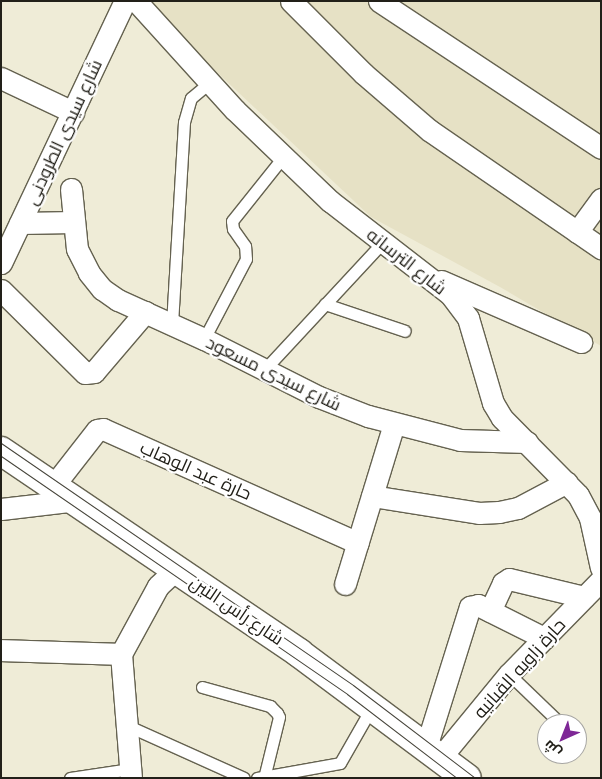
<!DOCTYPE html>
<meta charset="utf-8">
<style>
body{margin:0}
#map{position:relative;width:602px;height:779px;overflow:hidden;background:#efecd7;font-family:"Open Sans",Cairo,sans-serif}
div>[style]{position:absolute}
.built>*{inset:0;background:#e6e1c5}
.roads{filter:drop-shadow(1px 0 #656250) drop-shadow(-1px 0 #656250) drop-shadow(0 1px #656250) drop-shadow(0 -1px #656250)}
.service>*{height:11px;margin:-5.5px;padding:0 5.5px;transform-origin:5.5px;border-radius:5.5px;background:#fff}
.minor>*{height:21px;margin:-10.5px;padding:0 10.5px;transform-origin:10.5px;border-radius:10.5px;background:#fff}
.tertiary>*{height:28px;margin:-14px;padding:0 14px;transform-origin:14px;border-radius:14px;background:#fff}
.tram>*{height:1px;margin:-0.5px;padding:0 0.5px;transform-origin:0.5px;border-radius:0.5px;background:#46443a}
span{translate:-50% -50%;white-space:nowrap;text-align:center;line-height:1.15;-webkit-text-stroke:4.5px #fff;paint-order:stroke}
.street-label{font-size:18px;color:#222019}
.frame{position:absolute;inset:0;border:2px solid #222019;pointer-events:none}
.north{position:absolute;left:537px;top:714px;width:50px;height:50px;box-sizing:border-box;background:#fff;border:1px solid #a7a6a3;border-radius:50%;rotate:224deg;font-size:14px;font-weight:700;line-height:20px;text-align:center;color:#222019}
.north::after{content:'';display:block;margin:auto;width:18px;height:22px;background:#7e2796;clip-path:polygon(50% 0,100% 100%,50% 72%,0 100%)}
</style>
<div id="map">
<div class="built">
<i style="clip-path:polygon(150px 1px,601px 1px,601px 346px,500px 287px,371px 217px,206px 62px)"></i>
</div>
<div class="roads">
<div class="service">
<i style="left:325px;top:304px;width:84px;rotate:18.6deg"></i>
<i style="left:172px;top:324px;width:202px;rotate:-86.6deg"></i>
<i style="left:184px;top:122px;width:25px;rotate:-74deg"></i>
<i style="left:191px;top:98px;width:25px;rotate:-40deg"></i>
<i style="left:204px;top:339px;width:90px;rotate:-62.3deg"></i>
<i style="left:246px;top:259px;width:13px;rotate:-94deg"></i>
<i style="left:245px;top:246px;width:21px;rotate:-125deg"></i>
<i style="left:233px;top:229px;width:8px;rotate:-97deg"></i>
<i style="left:232px;top:221px;width:82px;rotate:-51.4deg"></i>
<i style="left:265px;top:369px;width:175px;rotate:-47.1deg"></i>
<i style="left:509px;top:674px;width:72px;rotate:43.9deg"></i>
<i style="left:202px;top:687px;width:71px;rotate:15.6deg"></i>
<i style="left:270px;top:706px;width:10px;rotate:45deg"></i>
<i style="left:277px;top:713px;width:4px;rotate:63deg"></i>
<i style="left:279px;top:717px;width:59px;rotate:103.8deg"></i>
<i style="left:126px;top:725px;width:129px;rotate:24.2deg"></i>
<i style="left:70px;top:778px;width:61px;rotate:-8.5deg"></i>
<i style="left:257px;top:778px;width:84px;rotate:-10.2deg"></i>
<i style="left:340px;top:763px;width:64px;rotate:-60.3deg"></i>
</div>
<div class="minor">
<i style="left:136px;top:1px;width:147px;rotate:47.8deg"></i>
<i style="left:235px;top:110px;width:132px;rotate:43.8deg"></i>
<i style="left:330px;top:201px;width:152px;rotate:37.8deg"></i>
<i style="left:450px;top:294px;width:30px;rotate:53deg"></i>
<i style="left:468px;top:318px;width:89px;rotate:73.6deg"></i>
<i style="left:493px;top:403px;width:17px;rotate:59deg"></i>
<i style="left:502px;top:418px;width:108px;rotate:45.4deg"></i>
<i style="left:578px;top:495px;width:26px;rotate:62deg"></i>
<i style="left:590px;top:518px;width:51px;rotate:77.6deg"></i>
<i style="left:291px;top:1px;width:103px;rotate:45deg"></i>
<i style="left:364px;top:74px;width:86px;rotate:40.7deg"></i>
<i style="left:429px;top:130px;width:209px;rotate:34.5deg"></i>
<i style="left:379px;top:1px;width:266px;rotate:33.5deg"></i>
<i style="left:1px;top:78px;width:80px;rotate:25.3deg"></i>
<i style="left:71px;top:189px;width:60px;rotate:84.3deg"></i>
<i style="left:77px;top:249px;width:27px;rotate:63deg"></i>
<i style="left:89px;top:273px;width:21px;rotate:51deg"></i>
<i style="left:102px;top:289px;width:19px;rotate:35deg"></i>
<i style="left:118px;top:300px;width:94px;rotate:24.4deg"></i>
<i style="left:204px;top:339px;width:129px;rotate:26.8deg"></i>
<i style="left:319px;top:397px;width:53px;rotate:21.2deg"></i>
<i style="left:368px;top:416px;width:95px;rotate:14.6deg"></i>
<i style="left:460px;top:440px;width:67px;rotate:1.7deg"></i>
<i style="left:20px;top:223px;width:54px;rotate:-1.1deg"></i>
<i style="left:577px;top:232px;width:41px;rotate:-54deg"></i>
<i style="left:1px;top:263px;width:290px;rotate:-64.7deg"></i>
<i style="left:441px;top:281px;width:153px;rotate:23.5deg"></i>
<i style="left:1px;top:290px;width:118px;rotate:44.7deg"></i>
<i style="left:85px;top:373px;width:9px;rotate:-6deg"></i>
<i style="left:94px;top:372px;width:79px;rotate:-49.6deg"></i>
<i style="left:54px;top:485px;width:70px;rotate:-52deg"></i>
<i style="left:97px;top:430px;width:6px;rotate:-9deg"></i>
<i style="left:103px;top:429px;width:279px;rotate:24.1deg"></i>
<i style="left:372px;top:496px;width:108px;rotate:9deg"></i>
<i style="left:479px;top:513px;width:20px;rotate:-3deg"></i>
<i style="left:499px;top:512px;width:19px;rotate:-12deg"></i>
<i style="left:518px;top:508px;width:55px;rotate:-28deg"></i>
<i style="left:1px;top:509px;width:68px;rotate:-6.7deg"></i>
<i style="left:69px;top:501px;width:5px;rotate:-37deg"></i>
<i style="left:345px;top:584px;width:167px;rotate:-73deg"></i>
<i style="left:490px;top:611px;width:31px;rotate:-65deg"></i>
<i style="left:503px;top:583px;width:7px;rotate:-34deg"></i>
<i style="left:509px;top:579px;width:77px;rotate:13.5deg"></i>
<i style="left:1px;top:650px;width:120px;rotate:1.9deg"></i>
<i style="left:426px;top:747px;width:147px;rotate:-72.6deg"></i>
<i style="left:470px;top:607px;width:8px;rotate:-14deg"></i>
<i style="left:478px;top:605px;width:74px;rotate:26.6deg"></i>
<i style="left:440px;top:758px;width:109px;rotate:-50.6deg"></i>
<i style="left:509px;top:674px;width:132px;rotate:-45.6deg"></i>
<i style="left:131px;top:778px;width:124px;rotate:-94.6deg"></i>
<i style="left:121px;top:654px;width:77px;rotate:-61.4deg"></i>
<i style="left:158px;top:586px;width:25px;rotate:-43deg"></i>
</div>
<div class="tertiary">
<i style="left:1px;top:451px;width:360px;rotate:34.1deg"></i>
<i style="left:299px;top:653px;width:209px;rotate:36.7deg"></i>
</div>
</div>
<div class="tram">
<i style="left:1px;top:443px;width:427px;rotate:34.5deg"></i>
<i style="left:353px;top:685px;width:153px;rotate:37.3deg"></i>
<i style="left:1px;top:456px;width:420px;rotate:34.5deg"></i>
<i style="left:347px;top:694px;width:138px;rotate:37.4deg"></i>
</div>
<div class="street-label">
<span style="left:63px;top:132px;rotate:-65deg">شارع سيدى الطرودنى</span>
<span style="left:407px;top:261px;rotate:38deg">شارع الترسانه</span>
<span style="left:274px;top:373px;rotate:26deg">شارع سيدى مسعود</span>
<span style="left:196px;top:470px;rotate:24deg">حارة عبد الوهاب</span>
<span style="left:237px;top:610px;rotate:34deg">شارع رأس التين</span>
<span style="left:519px;top:668px;rotate:-48deg">حارة زاويه القبانيه</span>
</div>
<div class="frame"></div>
<div class="north">ش</div>
</div>
